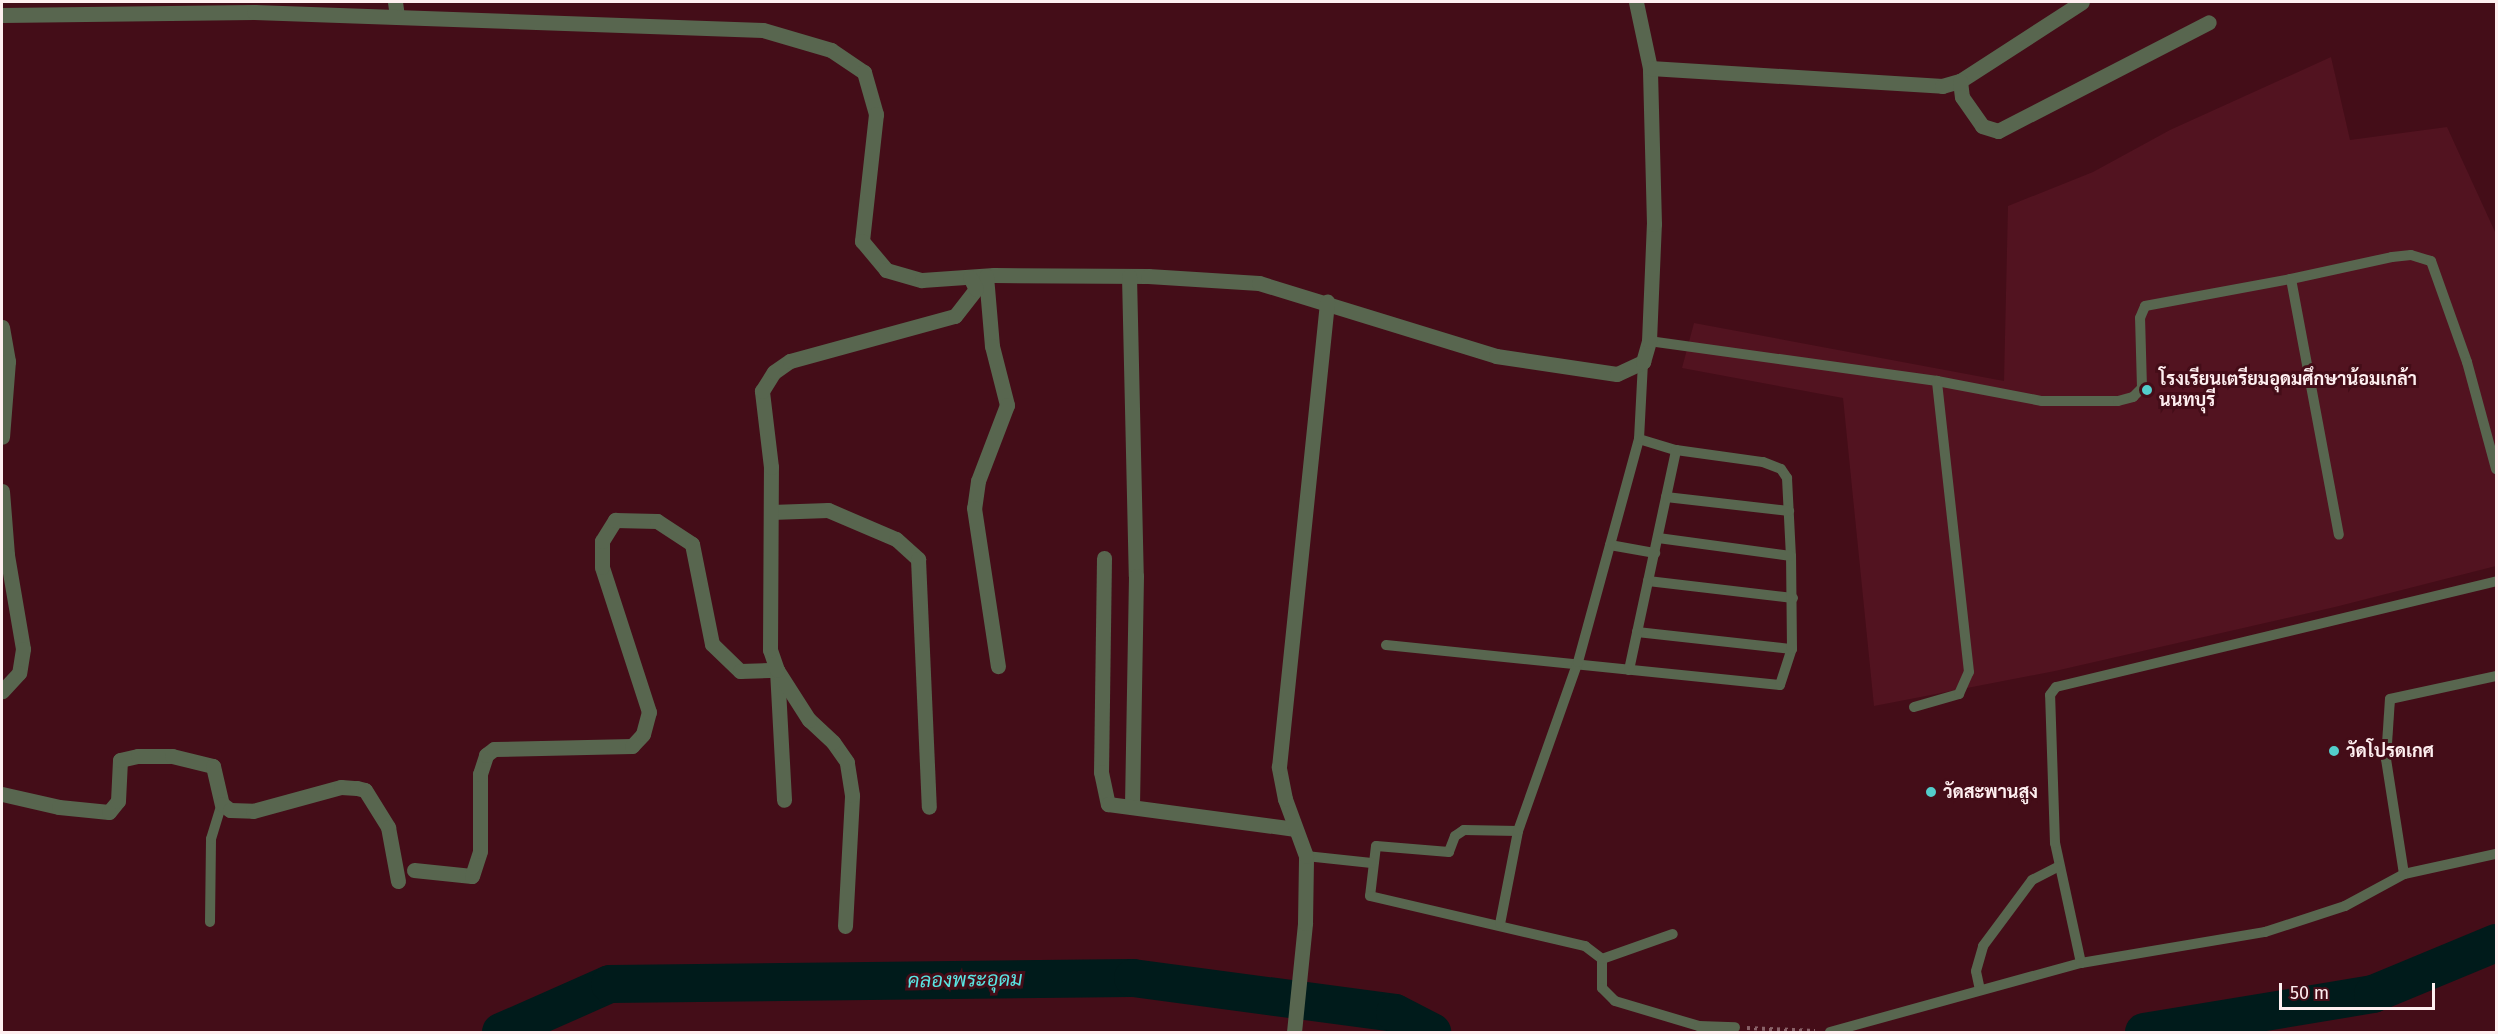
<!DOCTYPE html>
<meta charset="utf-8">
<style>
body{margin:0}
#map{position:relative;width:2498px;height:1034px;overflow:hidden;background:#440d18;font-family:"Fira Sans",Sarabun,sans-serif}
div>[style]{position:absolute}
.built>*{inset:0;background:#521320}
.river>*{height:38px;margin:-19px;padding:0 19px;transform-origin:19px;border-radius:19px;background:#001b1b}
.path>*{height:4px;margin-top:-2px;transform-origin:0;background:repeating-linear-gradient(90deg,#896168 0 3px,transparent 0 7.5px)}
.lane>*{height:10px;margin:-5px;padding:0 5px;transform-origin:5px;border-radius:5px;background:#58664f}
.street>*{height:15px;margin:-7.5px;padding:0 7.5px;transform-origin:7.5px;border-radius:7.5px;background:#58664f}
.dots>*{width:16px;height:16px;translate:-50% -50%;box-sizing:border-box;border:3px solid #440d18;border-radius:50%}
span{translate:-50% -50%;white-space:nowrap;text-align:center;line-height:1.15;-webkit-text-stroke:6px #440d18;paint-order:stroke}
.poi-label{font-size:18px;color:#feeff0;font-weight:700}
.left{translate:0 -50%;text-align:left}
.water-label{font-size:20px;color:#5ae5e3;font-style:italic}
.frame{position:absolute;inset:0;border:3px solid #feeff0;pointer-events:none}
.scale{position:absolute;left:2279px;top:983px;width:156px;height:27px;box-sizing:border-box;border:3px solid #feeff0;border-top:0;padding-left:8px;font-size:18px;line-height:21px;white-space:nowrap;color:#feeff0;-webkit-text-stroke:4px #440d18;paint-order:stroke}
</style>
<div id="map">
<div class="built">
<i style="clip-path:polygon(2331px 57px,2350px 140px,2447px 127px,2496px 234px,2496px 566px,2335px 607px,2055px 671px,1874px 706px,1843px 398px,1682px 368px,1694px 323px,2004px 381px,2008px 206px,2093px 172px,2170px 130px)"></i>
</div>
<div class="river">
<i style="left:501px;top:1032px;width:119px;rotate:-23.8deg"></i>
<i style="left:610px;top:984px;width:523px;rotate:-0.66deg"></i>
<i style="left:1133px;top:978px;width:264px;rotate:7.6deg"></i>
<i style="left:1395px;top:1013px;width:42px;rotate:27.2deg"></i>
<i style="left:2144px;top:1032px;width:232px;rotate:-9.4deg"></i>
<i style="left:2373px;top:994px;width:133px;rotate:-22.5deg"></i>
</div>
<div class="path">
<i style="left:1747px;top:1028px;width:68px;rotate:2.5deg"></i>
</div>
<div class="lane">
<i style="left:2291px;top:279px;width:103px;rotate:-12.3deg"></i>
<i style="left:2392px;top:257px;width:19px;rotate:-6deg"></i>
<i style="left:2411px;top:255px;width:21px;rotate:17deg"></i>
<i style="left:2431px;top:261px;width:107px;rotate:70.4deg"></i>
<i style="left:2467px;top:362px;width:111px;rotate:74.8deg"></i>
<i style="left:1649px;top:341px;width:291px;rotate:7.9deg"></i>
<i style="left:1937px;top:381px;width:107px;rotate:10.8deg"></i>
<i style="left:2042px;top:401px;width:76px"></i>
<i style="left:2118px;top:401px;width:16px;rotate:-15deg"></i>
<i style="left:2133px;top:397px;width:13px;rotate:-45deg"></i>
<i style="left:2142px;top:388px;width:70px;rotate:-91.6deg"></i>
<i style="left:2140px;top:318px;width:13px;rotate:-67deg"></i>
<i style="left:2145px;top:306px;width:148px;rotate:-10.5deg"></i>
<i style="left:2291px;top:279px;width:260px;rotate:79.4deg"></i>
<i style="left:1639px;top:439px;width:39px;rotate:17deg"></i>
<i style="left:1676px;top:450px;width:88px;rotate:7.9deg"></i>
<i style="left:1763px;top:462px;width:19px;rotate:21deg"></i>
<i style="left:1781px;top:469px;width:11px;rotate:56deg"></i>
<i style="left:1787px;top:478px;width:78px;rotate:87.1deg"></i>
<i style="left:1666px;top:497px;width:124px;rotate:6.5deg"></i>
<i style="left:1610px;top:545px;width:46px;rotate:10.1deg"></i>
<i style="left:1648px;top:581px;width:146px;rotate:6.7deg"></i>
<i style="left:1637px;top:632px;width:156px;rotate:6.3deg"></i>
<i style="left:1386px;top:645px;width:396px;rotate:5.8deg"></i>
<i style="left:1780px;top:685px;width:38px;rotate:-72deg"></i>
<i style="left:1792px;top:649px;width:93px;rotate:-90.6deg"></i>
<i style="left:1791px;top:556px;width:134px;rotate:-172.3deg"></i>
<i style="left:1629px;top:670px;width:225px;rotate:-77.9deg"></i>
<i style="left:1914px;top:707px;width:47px;rotate:-16.1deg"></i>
<i style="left:1959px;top:694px;width:24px;rotate:-66deg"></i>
<i style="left:1969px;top:672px;width:293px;rotate:-96.3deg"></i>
<i style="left:1518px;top:831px;width:54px;rotate:-178.9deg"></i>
<i style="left:1464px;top:830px;width:11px;rotate:146deg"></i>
<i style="left:1455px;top:836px;width:17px;rotate:111deg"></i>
<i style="left:1449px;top:852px;width:73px;rotate:-175.3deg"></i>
<i style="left:1376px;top:846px;width:50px;rotate:96.8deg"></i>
<i style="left:1370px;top:896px;width:221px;rotate:13.1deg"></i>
<i style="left:1585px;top:946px;width:21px;rotate:37deg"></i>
<i style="left:1602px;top:959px;width:29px;rotate:90deg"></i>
<i style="left:1602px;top:988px;width:18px;rotate:45deg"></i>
<i style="left:1615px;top:1001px;width:88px;rotate:16.6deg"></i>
<i style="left:1699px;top:1026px;width:36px;rotate:2deg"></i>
<i style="left:1306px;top:856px;width:66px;rotate:6.1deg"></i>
<i style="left:2404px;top:874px;width:116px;rotate:-98.9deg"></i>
<i style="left:2386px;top:759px;width:60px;rotate:-86.2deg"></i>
<i style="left:2390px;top:699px;width:108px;rotate:-12.2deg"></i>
<i style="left:210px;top:922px;width:83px;rotate:-89.3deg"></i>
<i style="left:211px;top:839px;width:37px;rotate:-73deg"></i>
<i style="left:1500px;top:924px;width:95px;rotate:-79deg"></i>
<i style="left:1518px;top:831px;width:179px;rotate:-70.5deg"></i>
<i style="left:1578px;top:662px;width:231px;rotate:-74.7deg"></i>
<i style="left:1639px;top:439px;width:77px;rotate:-87deg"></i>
<i style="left:1602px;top:959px;width:75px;rotate:-19.4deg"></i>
<i style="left:2081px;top:963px;width:123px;rotate:-102.2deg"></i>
<i style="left:2055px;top:843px;width:148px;rotate:-91.9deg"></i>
<i style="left:2050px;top:695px;width:10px;rotate:-53deg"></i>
<i style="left:2056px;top:687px;width:453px;rotate:-13.5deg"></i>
<i style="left:1980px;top:990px;width:19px;rotate:-102deg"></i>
<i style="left:1976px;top:971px;width:26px;rotate:-74deg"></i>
<i style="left:1983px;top:946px;width:82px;rotate:-53.4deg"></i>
<i style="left:2032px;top:880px;width:30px;rotate:-27deg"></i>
<i style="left:1830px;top:1032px;width:260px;rotate:-15.4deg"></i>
<i style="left:2081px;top:963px;width:187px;rotate:-9.6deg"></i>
<i style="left:2265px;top:932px;width:84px;rotate:-18deg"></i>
<i style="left:2345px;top:906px;width:67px;rotate:-28.5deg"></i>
<i style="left:2404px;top:874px;width:94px;rotate:-12.3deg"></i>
</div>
<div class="street">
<i style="left:395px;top:2px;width:15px;rotate:82deg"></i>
<i style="left:2px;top:15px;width:252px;rotate:-0.7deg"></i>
<i style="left:254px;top:12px;width:509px;rotate:2.03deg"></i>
<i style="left:763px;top:30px;width:71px;rotate:16.4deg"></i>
<i style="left:831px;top:50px;width:40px;rotate:34deg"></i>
<i style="left:864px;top:72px;width:44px;rotate:74.1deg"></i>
<i style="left:876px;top:114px;width:128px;rotate:96.3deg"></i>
<i style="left:862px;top:241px;width:38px;rotate:50deg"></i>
<i style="left:886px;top:270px;width:37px;rotate:16deg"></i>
<i style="left:922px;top:280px;width:72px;rotate:-4deg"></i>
<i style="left:994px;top:275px;width:154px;rotate:0.4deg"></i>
<i style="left:1148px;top:276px;width:111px;rotate:3.6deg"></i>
<i style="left:1259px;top:283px;width:248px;rotate:17.1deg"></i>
<i style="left:1496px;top:356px;width:122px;rotate:8.5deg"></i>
<i style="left:1617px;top:374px;width:29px;rotate:-25deg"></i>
<i style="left:1643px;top:362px;width:22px;rotate:-74deg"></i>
<i style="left:1649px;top:341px;width:117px;rotate:-87.6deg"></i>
<i style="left:1654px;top:224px;width:156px;rotate:-91.5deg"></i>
<i style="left:1650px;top:68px;width:67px;rotate:-102deg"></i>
<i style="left:1650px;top:68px;width:293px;rotate:3.5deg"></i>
<i style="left:1942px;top:86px;width:19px;rotate:-16deg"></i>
<i style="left:1960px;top:81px;width:145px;rotate:-32.9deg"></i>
<i style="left:1960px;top:81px;width:16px;rotate:83deg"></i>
<i style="left:1962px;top:97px;width:35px;rotate:55deg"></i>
<i style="left:1982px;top:126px;width:17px;rotate:17deg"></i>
<i style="left:1998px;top:131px;width:237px;rotate:-27.3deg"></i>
<i style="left:986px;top:276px;width:70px;rotate:85.1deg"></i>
<i style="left:992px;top:346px;width:61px;rotate:75.7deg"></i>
<i style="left:1007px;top:405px;width:81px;rotate:110.9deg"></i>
<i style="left:978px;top:481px;width:27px;rotate:98deg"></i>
<i style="left:974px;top:508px;width:160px;rotate:81.4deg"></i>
<i style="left:1129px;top:276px;width:300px;rotate:88.7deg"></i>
<i style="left:1136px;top:576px;width:231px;rotate:91deg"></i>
<i style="left:2px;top:327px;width:35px;rotate:80deg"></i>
<i style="left:8px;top:361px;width:76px;rotate:94.5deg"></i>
<i style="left:2px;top:491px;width:64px;rotate:85.5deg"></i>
<i style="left:7px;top:555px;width:95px;rotate:80.3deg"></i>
<i style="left:23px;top:649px;width:24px;rotate:99deg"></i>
<i style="left:19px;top:673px;width:25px;rotate:133deg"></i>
<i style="left:771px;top:512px;width:57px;rotate:-2deg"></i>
<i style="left:828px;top:510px;width:74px;rotate:23.1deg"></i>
<i style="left:896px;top:539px;width:30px;rotate:42deg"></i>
<i style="left:918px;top:559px;width:248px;rotate:87.5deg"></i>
<i style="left:1104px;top:558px;width:214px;rotate:90.8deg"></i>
<i style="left:1101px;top:772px;width:33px;rotate:78deg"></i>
<i style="left:1108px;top:804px;width:189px;rotate:7.6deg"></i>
<i style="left:2px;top:794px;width:58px;rotate:12.8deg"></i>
<i style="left:59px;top:807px;width:50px;rotate:5.7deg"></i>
<i style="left:109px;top:812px;width:14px;rotate:-51deg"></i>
<i style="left:118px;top:801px;width:41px;rotate:-87.2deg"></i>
<i style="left:120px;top:760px;width:18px;rotate:-13deg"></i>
<i style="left:138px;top:756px;width:34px"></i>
<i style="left:172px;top:756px;width:42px;rotate:13.7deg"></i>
<i style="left:213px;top:766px;width:39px;rotate:77deg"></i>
<i style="left:222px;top:804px;width:10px;rotate:37deg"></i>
<i style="left:230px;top:810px;width:23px;rotate:2deg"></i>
<i style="left:253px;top:811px;width:91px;rotate:-15.3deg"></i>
<i style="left:341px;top:787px;width:16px;rotate:4deg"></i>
<i style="left:357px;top:788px;width:8px;rotate:14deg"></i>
<i style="left:365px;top:790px;width:44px;rotate:58.1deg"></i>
<i style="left:388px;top:827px;width:55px;rotate:79.5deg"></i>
<i style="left:414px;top:870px;width:58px;rotate:5.9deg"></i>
<i style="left:472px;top:876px;width:26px;rotate:-72deg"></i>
<i style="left:480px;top:851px;width:77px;rotate:-90deg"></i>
<i style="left:480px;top:774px;width:20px;rotate:-72deg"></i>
<i style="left:486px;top:755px;width:10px;rotate:-37deg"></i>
<i style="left:494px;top:749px;width:138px;rotate:-1.2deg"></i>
<i style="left:632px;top:746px;width:16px;rotate:-47deg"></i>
<i style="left:643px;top:734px;width:23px;rotate:-75deg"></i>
<i style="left:649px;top:712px;width:152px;rotate:-108deg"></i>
<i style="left:602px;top:567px;width:26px;rotate:-90deg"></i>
<i style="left:602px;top:541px;width:25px;rotate:-58deg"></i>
<i style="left:615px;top:520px;width:42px;rotate:1.4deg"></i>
<i style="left:657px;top:521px;width:42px;rotate:33.3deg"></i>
<i style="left:692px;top:544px;width:102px;rotate:78.7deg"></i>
<i style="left:712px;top:644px;width:39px;rotate:44deg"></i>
<i style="left:740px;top:671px;width:37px;rotate:-2deg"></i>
<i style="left:777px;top:670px;width:130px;rotate:86.9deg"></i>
<i style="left:845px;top:926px;width:131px;rotate:-86.9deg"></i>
<i style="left:852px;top:795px;width:33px;rotate:-99deg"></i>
<i style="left:847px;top:762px;width:24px;rotate:-125deg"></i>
<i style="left:833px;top:742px;width:33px;rotate:-137deg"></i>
<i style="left:809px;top:720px;width:59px;rotate:-122.6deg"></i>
<i style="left:777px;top:670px;width:21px;rotate:-109deg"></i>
<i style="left:770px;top:650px;width:183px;rotate:-89.7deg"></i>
<i style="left:771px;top:467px;width:77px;rotate:-96.8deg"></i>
<i style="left:762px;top:391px;width:22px;rotate:-58deg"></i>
<i style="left:774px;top:372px;width:19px;rotate:-35deg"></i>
<i style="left:790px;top:361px;width:171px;rotate:-15.3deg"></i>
<i style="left:955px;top:316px;width:34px;rotate:-52deg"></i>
<i style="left:976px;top:289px;width:13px;rotate:-117deg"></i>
<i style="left:1294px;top:1032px;width:110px;rotate:-84.2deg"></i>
<i style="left:1305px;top:923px;width:67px;rotate:-89.1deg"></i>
<i style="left:1306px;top:856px;width:61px;rotate:-110.2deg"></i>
<i style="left:1285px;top:799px;width:33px;rotate:-101deg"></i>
<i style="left:1279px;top:767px;width:468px;rotate:-84.1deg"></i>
</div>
<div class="dots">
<i style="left:2147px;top:390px;background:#53cdcb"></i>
<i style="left:2334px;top:751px;background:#53cdcb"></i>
<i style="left:1931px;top:792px;background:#53cdcb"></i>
</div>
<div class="poi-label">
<span class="left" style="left:2159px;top:390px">โรงเรียนเตรียมอุดมศึกษาน้อมเกล้า<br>นนทบุรี</span>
<span class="left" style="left:2346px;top:751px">วัดโปรดเกศ</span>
<span class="left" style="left:1943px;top:792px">วัดสะพานสูง</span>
</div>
<div class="water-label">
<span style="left:965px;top:980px;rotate:-1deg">คลองพระอุดม</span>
</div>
<div class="frame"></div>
<div class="scale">50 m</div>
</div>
